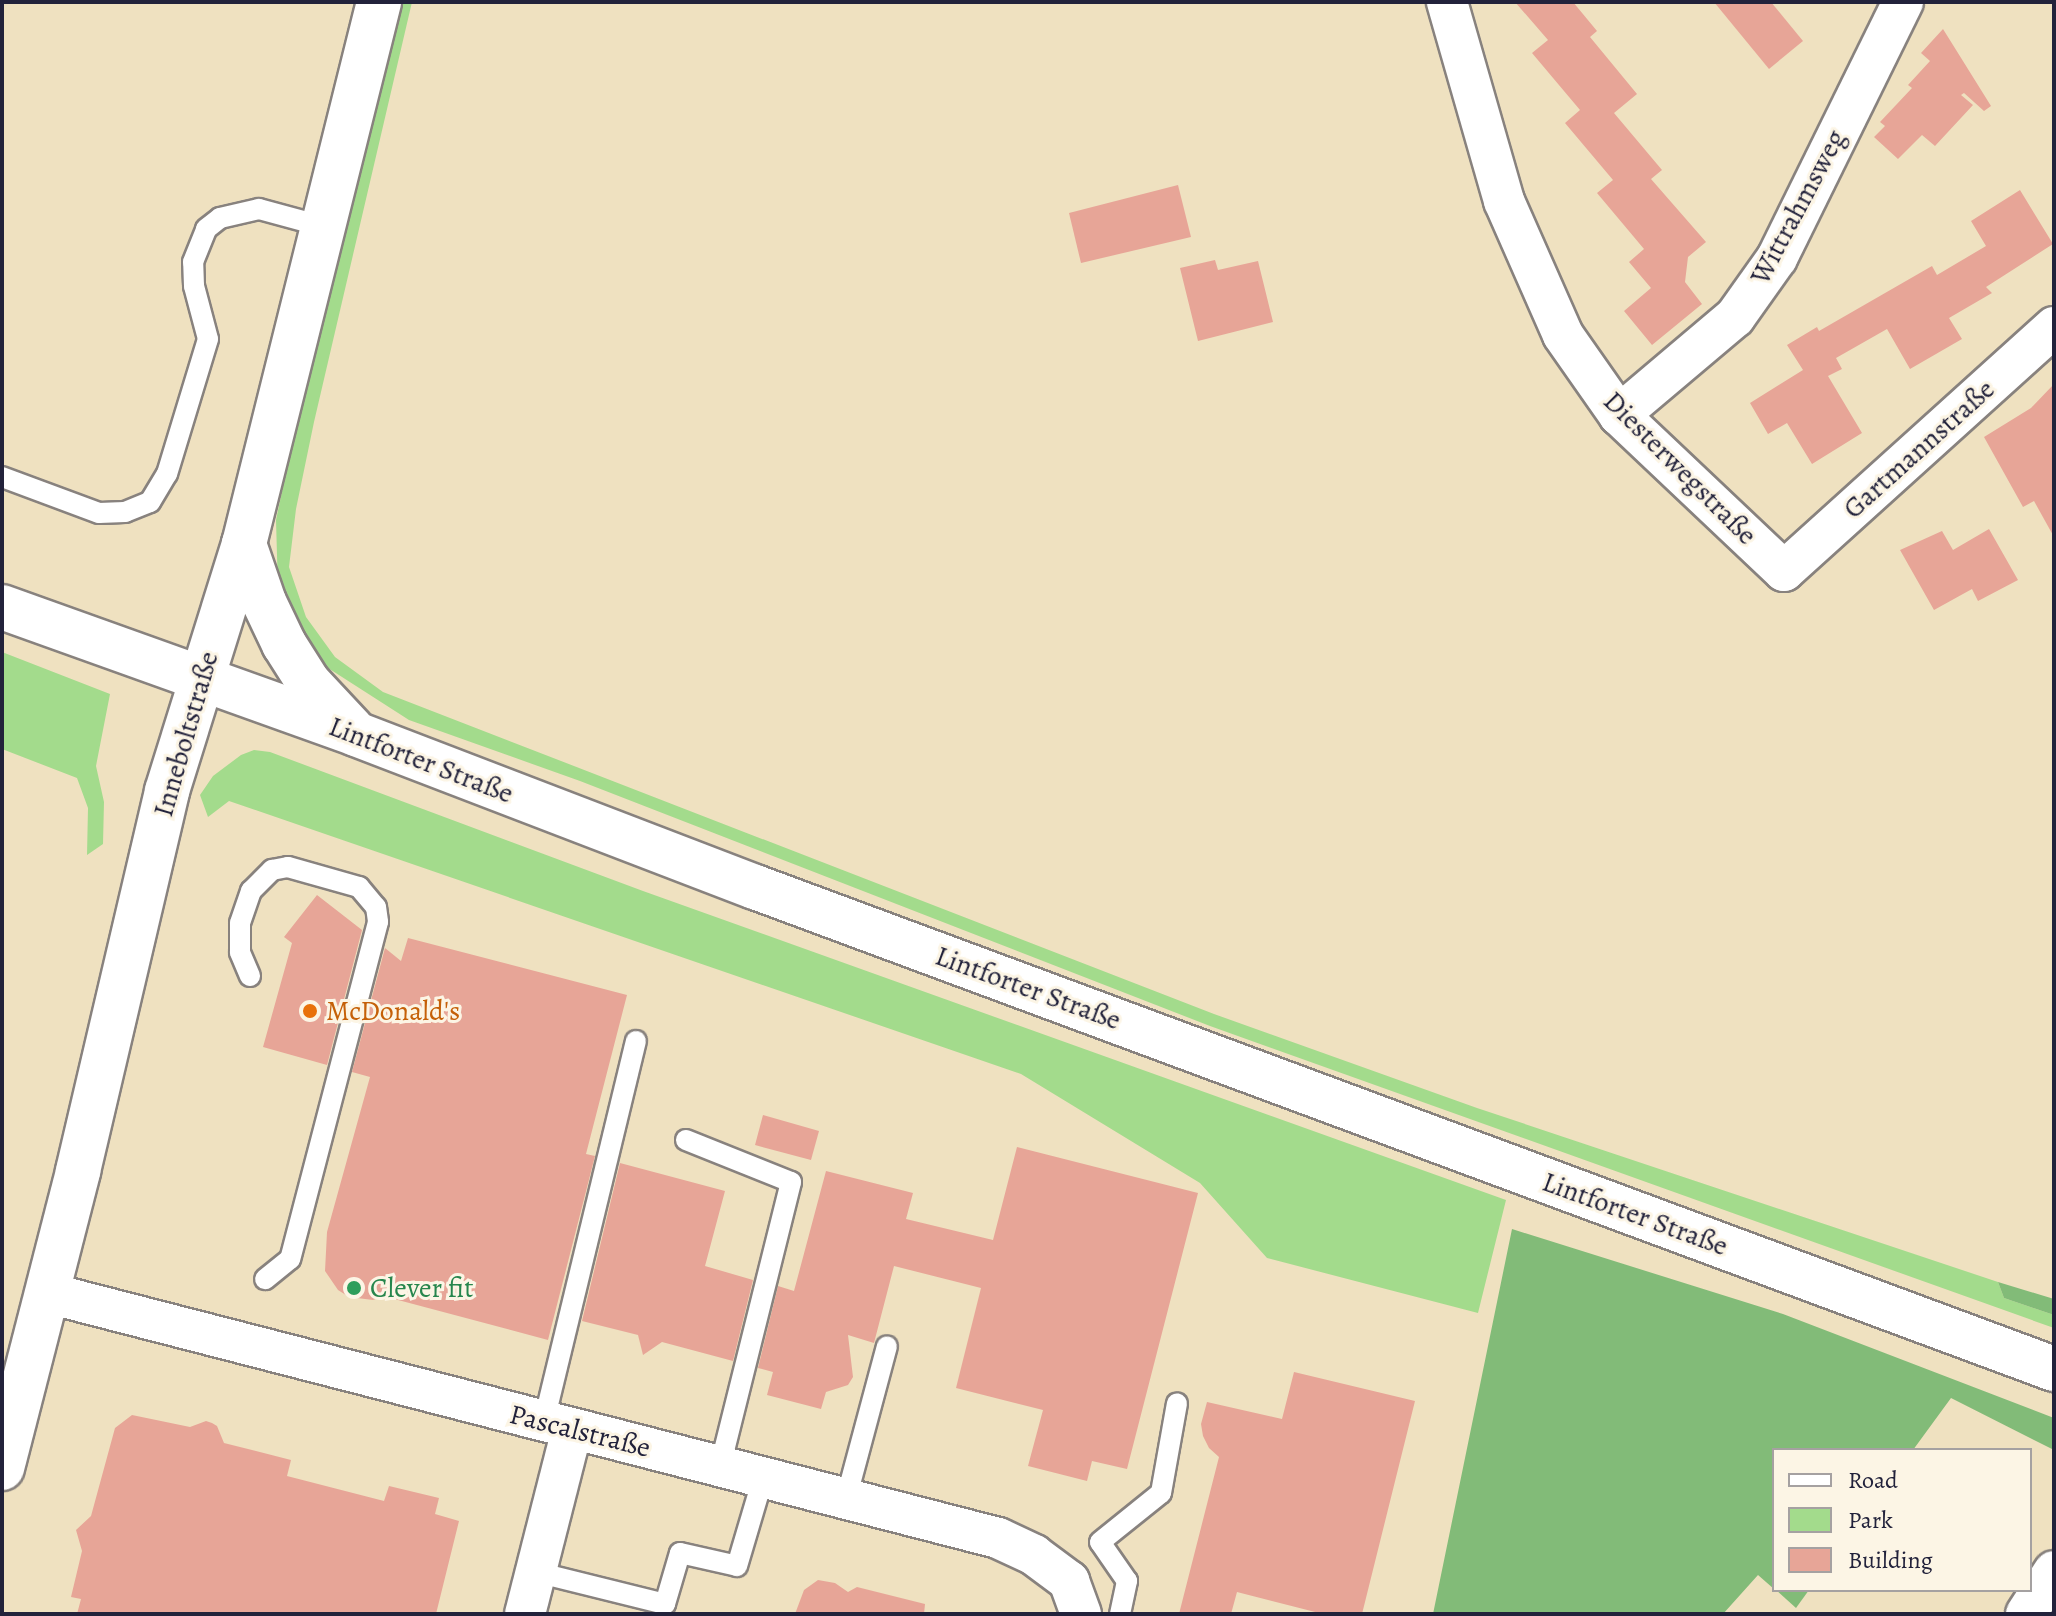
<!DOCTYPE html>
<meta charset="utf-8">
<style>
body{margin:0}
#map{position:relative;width:2056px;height:1616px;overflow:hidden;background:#efe1c0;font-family:Alegreya,serif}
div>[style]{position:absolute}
.green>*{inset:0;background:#a3db8c}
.forest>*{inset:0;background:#82bb78}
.building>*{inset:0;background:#e7a597}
.roads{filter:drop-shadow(2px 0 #88827e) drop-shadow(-2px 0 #88827e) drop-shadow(0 2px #88827e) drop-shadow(0 -2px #88827e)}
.lane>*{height:20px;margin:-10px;padding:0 10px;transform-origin:10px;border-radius:10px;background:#fff}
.street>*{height:40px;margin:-20px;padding:0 20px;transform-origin:20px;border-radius:20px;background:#fff}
.secondary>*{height:44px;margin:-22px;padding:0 22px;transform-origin:22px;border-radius:22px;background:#fff}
.primary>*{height:44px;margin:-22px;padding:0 22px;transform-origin:22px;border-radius:22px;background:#fff}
.dots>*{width:22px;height:22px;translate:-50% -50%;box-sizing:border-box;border:4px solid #fcf5e5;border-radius:50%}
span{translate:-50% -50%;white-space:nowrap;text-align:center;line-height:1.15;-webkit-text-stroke:6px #fcf5e5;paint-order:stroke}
.street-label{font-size:28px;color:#22223b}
.food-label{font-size:28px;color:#c56008}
.left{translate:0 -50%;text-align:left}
.leisure-label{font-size:28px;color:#27864d}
.frame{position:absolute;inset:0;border:4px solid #22223b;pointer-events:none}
.legend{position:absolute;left:1772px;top:1448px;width:260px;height:144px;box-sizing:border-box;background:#fcf5e5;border:2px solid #a5a1a1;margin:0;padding:10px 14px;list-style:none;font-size:24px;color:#22223b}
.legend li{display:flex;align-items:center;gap:16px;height:40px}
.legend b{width:40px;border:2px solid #a5a1a1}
</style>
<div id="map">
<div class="green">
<i style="clip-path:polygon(394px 2px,412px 2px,314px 422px,296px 509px,289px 567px,306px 617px,335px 657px,383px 692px,1214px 1014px,1477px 1108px,1998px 1282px,2004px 1298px,2054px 1315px,2054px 1328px,1210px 1026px,580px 781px,409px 720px,328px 668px,303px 644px,278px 591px,276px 520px,337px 229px)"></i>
<i style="clip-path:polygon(2px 652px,110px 694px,96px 766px,104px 802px,103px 844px,87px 855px,88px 808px,77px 778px,2px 749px)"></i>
<i style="clip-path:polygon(254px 750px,270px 752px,643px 891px,1506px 1200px,1478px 1313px,1267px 1258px,1200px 1183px,1021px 1074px,229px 801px,208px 817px,200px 795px,213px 776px,241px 755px)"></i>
</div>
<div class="forest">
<i style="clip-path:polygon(1512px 1229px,1783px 1314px,2054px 1418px,2054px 1450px,1951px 1398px,1913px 1450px,1774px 1450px,1774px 1589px,1758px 1575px,1723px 1614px,1433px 1614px)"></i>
<i style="clip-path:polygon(1998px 1282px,2054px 1299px,2054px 1315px,2004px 1298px)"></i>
<i style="clip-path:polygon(1776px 1590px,1809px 1590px,1796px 1608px)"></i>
</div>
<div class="building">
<i style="clip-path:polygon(1515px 2px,1573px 2px,1597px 31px,1590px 37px,1637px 94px,1614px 113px,1662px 170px,1651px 179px,1706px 242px,1688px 257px,1685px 282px,1702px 304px,1652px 345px,1624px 311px,1651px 288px,1629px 262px,1644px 249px,1597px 193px,1613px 180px,1565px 123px,1580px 110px,1532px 53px,1548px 40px)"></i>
<i style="clip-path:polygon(1714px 2px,1771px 2px,1803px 41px,1769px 69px)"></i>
<i style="clip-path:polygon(1943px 29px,1991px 106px,1984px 111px,1964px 93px,1961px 95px,1973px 105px,1935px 146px,1922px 135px,1898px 159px,1874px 137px,1885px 126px,1880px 122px,1912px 88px,1908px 85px,1930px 61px,1921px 53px)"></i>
<i style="clip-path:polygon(1178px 185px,1191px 237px,1081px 263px,1069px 213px)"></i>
<i style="clip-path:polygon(2020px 190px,2053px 244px,1986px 287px,1992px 293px,1949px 318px,1962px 339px,1910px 369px,1887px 329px,1836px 358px,1842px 369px,1828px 376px,1862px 433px,1812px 464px,1787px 423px,1768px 434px,1750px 403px,1803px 370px,1787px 345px,1817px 327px,1819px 331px,1932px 266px,1937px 275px,1986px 246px,1971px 221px)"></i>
<i style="clip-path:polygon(1215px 260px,1218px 270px,1258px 261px,1273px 322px,1198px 341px,1180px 268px)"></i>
<i style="clip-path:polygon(2054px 384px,2054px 537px,2034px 501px,2023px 507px,1984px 437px,2031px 408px)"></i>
<i style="clip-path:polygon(1989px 529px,2018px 580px,1978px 601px,1972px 589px,1934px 610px,1900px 550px,1942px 531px,1953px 550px)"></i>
<i style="clip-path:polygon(317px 895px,362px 930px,327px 1065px,263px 1047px,292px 943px,284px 937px)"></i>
<i style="clip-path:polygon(408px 938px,627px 995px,586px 1154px,595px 1156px,548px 1340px,383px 1296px,373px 1300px,349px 1297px,338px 1290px,325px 1271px,327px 1232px,370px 1077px,352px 1072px,385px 948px,401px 961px)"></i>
<i style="clip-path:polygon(763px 1115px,819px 1131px,811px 1160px,755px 1145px)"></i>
<i style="clip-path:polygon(1017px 1147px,1198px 1193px,1127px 1469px,1092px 1461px,1087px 1481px,1028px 1466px,1043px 1410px,956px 1388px,981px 1288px,894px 1266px,874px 1343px,848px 1335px,853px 1377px,848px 1385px,826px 1392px,821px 1409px,767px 1395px,773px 1372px,758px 1368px,778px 1286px,794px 1291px,826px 1171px,913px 1193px,906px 1219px,993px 1240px)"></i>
<i style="clip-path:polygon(620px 1163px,725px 1191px,705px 1266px,753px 1280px,733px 1361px,662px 1342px,643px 1355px,638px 1335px,582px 1321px)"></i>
<i style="clip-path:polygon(1294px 1372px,1415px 1401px,1362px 1614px,1323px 1614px,1237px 1592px,1231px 1614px,1179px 1614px,1219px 1457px,1209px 1448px,1203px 1436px,1201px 1424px,1207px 1402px,1282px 1419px)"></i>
<i style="clip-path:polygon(132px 1415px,190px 1427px,206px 1421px,212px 1423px,217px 1426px,224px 1443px,291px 1460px,287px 1476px,384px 1501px,389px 1486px,439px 1498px,435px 1514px,459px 1521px,436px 1614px,77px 1614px,81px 1599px,71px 1597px,82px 1551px,76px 1530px,91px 1516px,115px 1428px)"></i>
<i style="clip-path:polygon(818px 1580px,835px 1583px,848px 1592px,857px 1587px,925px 1604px,924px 1614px,795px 1614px,804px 1590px)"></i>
</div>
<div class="roads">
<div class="lane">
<i style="left:2px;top:477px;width:103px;rotate:20.4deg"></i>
<i style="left:99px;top:513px;width:26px;rotate:-2deg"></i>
<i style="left:125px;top:512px;width:27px;rotate:-22deg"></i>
<i style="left:150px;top:502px;width:33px;rotate:-59deg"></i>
<i style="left:167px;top:474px;width:141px;rotate:-73.1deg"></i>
<i style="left:208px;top:339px;width:55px;rotate:-104.8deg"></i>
<i style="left:194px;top:286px;width:24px;rotate:-92deg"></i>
<i style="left:193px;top:262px;width:35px;rotate:-68deg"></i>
<i style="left:206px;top:229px;width:18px;rotate:-38deg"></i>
<i style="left:220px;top:218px;width:40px;rotate:-13deg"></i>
<i style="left:259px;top:209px;width:65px;rotate:15.1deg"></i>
<i style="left:250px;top:976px;width:26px;rotate:-113deg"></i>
<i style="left:240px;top:952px;width:29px;rotate:-90deg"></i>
<i style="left:240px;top:923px;width:34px;rotate:-71deg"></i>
<i style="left:251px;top:891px;width:30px;rotate:-45deg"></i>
<i style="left:272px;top:870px;width:16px;rotate:-11deg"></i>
<i style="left:288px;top:867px;width:74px;rotate:15.7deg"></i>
<i style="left:359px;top:887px;width:26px;rotate:50deg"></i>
<i style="left:376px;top:907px;width:15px;rotate:82deg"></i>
<i style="left:378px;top:922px;width:348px;rotate:104.6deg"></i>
<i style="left:290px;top:1259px;width:32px;rotate:141deg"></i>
<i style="left:686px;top:1140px;width:113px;rotate:21.8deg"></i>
<i style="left:791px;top:1182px;width:294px;rotate:104deg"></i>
<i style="left:544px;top:1421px;width:391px;rotate:-76.4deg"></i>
<i style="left:846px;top:1499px;width:158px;rotate:-75deg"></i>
<i style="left:536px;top:1572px;width:133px;rotate:13.9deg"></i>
<i style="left:665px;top:1604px;width:53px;rotate:-73.6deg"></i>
<i style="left:680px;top:1553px;width:58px;rotate:12.8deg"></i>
<i style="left:737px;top:1566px;width:92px;rotate:-73.5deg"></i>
<i style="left:1120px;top:1614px;width:34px;rotate:-78deg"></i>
<i style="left:1127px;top:1581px;width:47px;rotate:-124.7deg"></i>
<i style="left:1100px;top:1542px;width:78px;rotate:-38.8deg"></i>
<i style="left:1161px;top:1493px;width:91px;rotate:-79.9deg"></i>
</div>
<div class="street">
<i style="left:1447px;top:2px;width:207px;rotate:74deg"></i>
<i style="left:1504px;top:201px;width:146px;rotate:66.2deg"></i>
<i style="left:1563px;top:335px;width:98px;rotate:55deg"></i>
<i style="left:1619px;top:415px;width:227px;rotate:43.4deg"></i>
<i style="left:1784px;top:571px;width:364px;rotate:-42.1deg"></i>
<i style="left:1619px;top:415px;width:152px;rotate:-40.2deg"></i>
<i style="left:1735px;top:317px;width:72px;rotate:-54.6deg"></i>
<i style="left:1777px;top:258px;width:285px;rotate:-63.8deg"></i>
<i style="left:48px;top:1293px;width:981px;rotate:14.46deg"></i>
<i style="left:998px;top:1538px;width:40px;rotate:25deg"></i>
<i style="left:1034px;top:1555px;width:44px;rotate:36.6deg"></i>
<i style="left:1069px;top:1581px;width:35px;rotate:70deg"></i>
<i style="left:525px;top:1614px;width:191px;rotate:-75.7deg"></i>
<i style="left:2026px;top:1614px;width:51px;rotate:-56.9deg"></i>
</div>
<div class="secondary">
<i style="left:2px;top:1468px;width:307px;rotate:-75.6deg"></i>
<i style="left:78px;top:1171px;width:390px;rotate:-76.8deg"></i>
<i style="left:167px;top:791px;width:259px;rotate:-72.7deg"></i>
<i style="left:244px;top:544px;width:559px;rotate:-76.01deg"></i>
</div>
<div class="primary">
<i style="left:244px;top:544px;width:61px;rotate:71deg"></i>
<i style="left:264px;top:602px;width:47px;rotate:64.5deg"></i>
<i style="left:284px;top:644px;width:45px;rotate:57.7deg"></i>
<i style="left:308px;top:682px;width:64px;rotate:46.9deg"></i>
<i style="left:2px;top:607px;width:376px;rotate:19.7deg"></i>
<i style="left:356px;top:734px;width:427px;rotate:21deg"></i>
<i style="left:755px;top:887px;width:1386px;rotate:20.36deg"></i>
</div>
</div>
<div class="dots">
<i style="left:310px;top:1011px;background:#e8710a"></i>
<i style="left:354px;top:1288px;background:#2e9e5b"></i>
</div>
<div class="street-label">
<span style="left:1798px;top:207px;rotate:-62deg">Wittrahmsweg</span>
<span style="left:1919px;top:449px;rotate:-42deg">Gartmannstraße</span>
<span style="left:1680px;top:468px;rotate:45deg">Diesterwegstraße</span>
<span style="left:186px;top:734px;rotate:-74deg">Inneboltstraße</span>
<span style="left:421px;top:760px;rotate:21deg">Lintforter Straße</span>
<span style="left:1028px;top:988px;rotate:20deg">Lintforter Straße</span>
<span style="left:1635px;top:1214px;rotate:20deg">Lintforter Straße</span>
<span style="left:580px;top:1431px;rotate:14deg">Pascalstraße</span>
</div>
<div class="food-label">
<span class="left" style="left:326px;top:1011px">McDonald's</span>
</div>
<div class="leisure-label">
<span class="left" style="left:370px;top:1288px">Clever fit</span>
</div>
<div class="frame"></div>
<ul class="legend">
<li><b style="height:10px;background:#fff"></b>Road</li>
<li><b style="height:22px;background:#a3db8c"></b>Park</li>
<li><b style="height:22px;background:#e7a597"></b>Building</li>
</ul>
</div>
